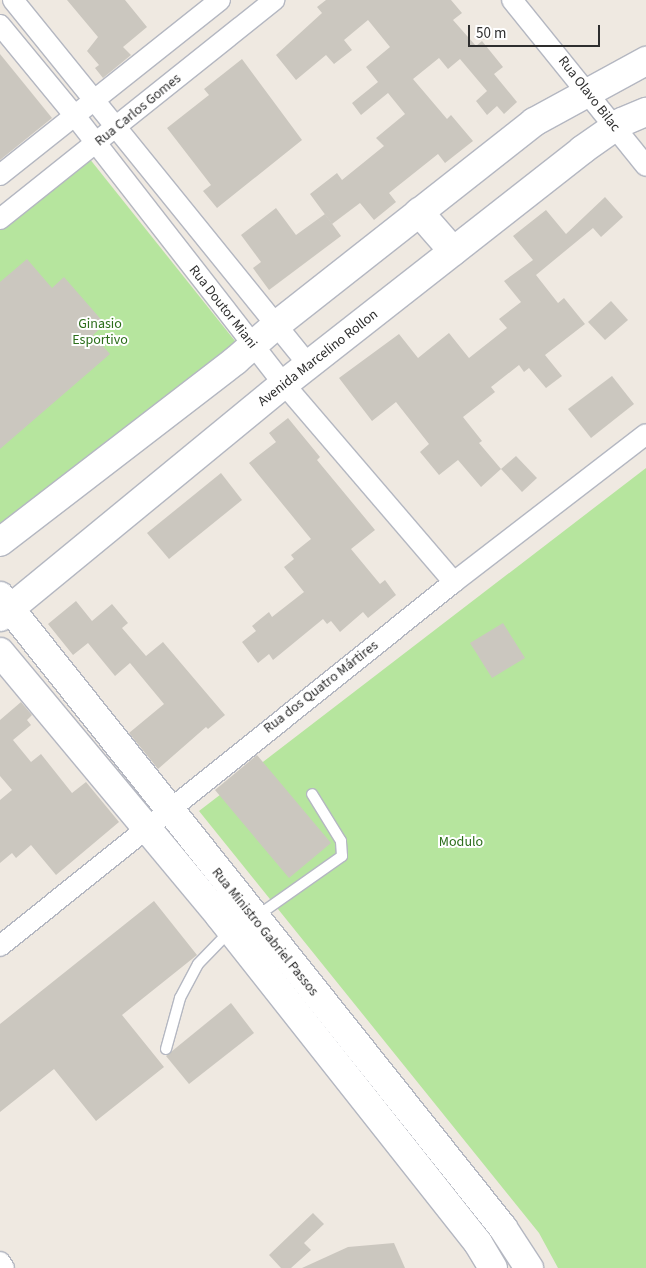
<!DOCTYPE html>
<meta charset="utf-8">
<style>
body{margin:0}
#map{position:relative;width:646px;height:1268px;overflow:hidden;background:#efe9e1;font-family:"Source Sans 3",sans-serif}
div>[style]{position:absolute}
.green>*{inset:0;background:#b6e59e}
.building>*{inset:0;background:#cbc7bf}
.roads{filter:drop-shadow(1px 0 #b4b7c1) drop-shadow(-1px 0 #b4b7c1) drop-shadow(0 1px #b4b7c1) drop-shadow(0 -1px #b4b7c1)}
.service>*{height:10px;margin:-5px;padding:0 5px;transform-origin:5px;border-radius:5px;background:#fff}
.minor>*{height:20px;margin:-10px;padding:0 10px;transform-origin:10px;border-radius:10px;background:#fff}
.secondary>*{height:28px;margin:-14px;padding:0 14px;transform-origin:14px;border-radius:14px;background:#fff}
span{translate:-50% -50%;white-space:nowrap;text-align:center;line-height:1.15;-webkit-text-stroke:4px #fff;paint-order:stroke}
.street-label{font-size:14px;color:#2e2e2e}
.park-label{font-size:14px;color:#2c6e1b}
.scale{position:absolute;left:468px;top:25px;width:132px;height:22px;box-sizing:border-box;border:2px solid #2e2e2e;border-top:0;padding-left:6px;font-size:15px;line-height:18px;white-space:nowrap;color:#2e2e2e;-webkit-text-stroke:4px #fff;paint-order:stroke}
</style>
<div id="map">
<div class="green">
<i style="clip-path:polygon(85px 153px,243px 351px,0 530px,0 224px)"></i>
<i style="clip-path:polygon(646px 468px,646px 1268px,558px 1268px,539px 1233px,199px 811px)"></i>
</div>
<div class="building">
<i style="clip-path:polygon(67px 0,125px 0,147px 27px,123px 47px,131px 55px,103px 78px,95px 68px,99px 65px,87px 51px,98px 37px)"></i>
<i style="clip-path:polygon(326px 0,451px 0,462px 13px,453px 20px,476px 46px,482px 41px,503px 67px,494px 74px,517px 102px,504px 114px,497px 106px,487px 115px,476px 101px,487px 91px,460px 59px,448px 69px,439px 58px,413px 79px,447px 119px,451px 115px,473px 141px,445px 163px,438px 154px,389px 193px,396px 202px,374px 220px,360px 203px,332px 224px,310px 194px,337px 173px,342px 180px,384px 146px,376px 138px,405px 114px,388px 93px,361px 115px,352px 103px,378px 82px,366px 67px,390px 47px,368px 20px,344px 40px,352px 50px,334px 64px,326px 55px,296px 80px,276px 55px,322px 13px,317px 7px)"></i>
<i style="clip-path:polygon(0 54px,52px 118px,0 160px)"></i>
<i style="clip-path:polygon(242px 59px,302px 140px,217px 208px,203px 191px,211px 185px,167px 128px,209px 95px,204px 89px)"></i>
<i style="clip-path:polygon(605px 197px,623px 217px,601px 237px,593px 228px,536px 275px,558px 303px,564px 298px,585px 324px,545px 355px,562px 376px,546px 388px,529px 368px,524px 372px,519px 365px,491px 387px,495px 392px,463px 417px,482px 441px,479px 443px,501px 469px,481px 487px,458px 460px,439px 475px,420px 452px,429px 444px,396px 402px,372px 421px,339px 378px,399px 334px,418px 358px,449px 333px,469px 358px,507px 328px,499px 319px,521px 302px,504px 281px,533px 260px,513px 236px,546px 210px,566px 234px)"></i>
<i style="clip-path:polygon(276px 208px,296px 235px,325px 214px,341px 236px,269px 290px,253px 268px,261px 262px,241px 235px)"></i>
<i style="clip-path:polygon(27px 259px,52px 288px,64px 277px,105px 324px,93px 335px,110px 354px,0 449px,0 282px)"></i>
<i style="clip-path:polygon(611px 301px,628px 320px,605px 340px,588px 322px)"></i>
<i style="clip-path:polygon(612px 376px,634px 404px,591px 438px,568px 409px)"></i>
<i style="clip-path:polygon(288px 418px,320px 457px,317px 460px,375px 530px,351px 549px,380px 584px,385px 580px,396px 595px,368px 618px,363px 612px,340px 632px,331px 621px,327px 624px,323px 619px,273px 660px,269px 654px,258px 663px,242px 642px,256px 631px,252px 626px,269px 612px,272px 617px,304px 592px,284px 567px,294px 559px,291px 555px,311px 539px,249px 463px,276px 442px,269px 433px)"></i>
<i style="clip-path:polygon(516px 456px,537px 478px,522px 492px,501px 469px)"></i>
<i style="clip-path:polygon(221px 473px,242px 500px,169px 559px,147px 533px)"></i>
<i style="clip-path:polygon(76px 601px,92px 621px,112px 604px,128px 623px,122px 628px,146px 656px,163px 642px,225px 715px,208px 729px,206px 727px,158px 769px,129px 733px,164px 704px,130px 663px,115px 676px,88px 643px,73px 655px,48px 624px)"></i>
<i style="clip-path:polygon(503px 623px,525px 658px,492px 678px,470px 643px)"></i>
<i style="clip-path:polygon(21px 702px,32px 715px,27px 720px,31px 725px,13px 740px,31px 762px,41px 754px,72px 793px,86px 782px,119px 822px,56px 875px,31px 845px,16px 858px,12px 853px,0 863px,0 800px,12px 790px,0 776px,0 720px)"></i>
<i style="clip-path:polygon(257px 755px,331px 843px,289px 878px,215px 790px)"></i>
<i style="clip-path:polygon(154px 901px,197px 955px,122px 1015px,164px 1067px,96px 1121px,54px 1069px,0 1112px,0 1024px)"></i>
<i style="clip-path:polygon(231px 1003px,254px 1033px,189px 1084px,166px 1056px)"></i>
<i style="clip-path:polygon(313px 1213px,324px 1224px,304px 1243px,311px 1250px,291px 1268px,281px 1268px,269px 1255px)"></i>
<i style="clip-path:polygon(394px 1243px,405px 1268px,302px 1268px,348px 1247px)"></i>
</div>
<div class="roads">
<div class="service">
<i style="left:257px;top:916px;width:104px;rotate:-35.2deg"></i>
<i style="left:342px;top:856px;width:15px;rotate:-94deg"></i>
<i style="left:341px;top:841px;width:55px;rotate:-121.7deg"></i>
<i style="left:166px;top:1049px;width:53px;rotate:-74.6deg"></i>
<i style="left:180px;top:998px;width:38px;rotate:-62deg"></i>
<i style="left:198px;top:964px;width:47px;rotate:-45.9deg"></i>
</div>
<div class="minor">
<i style="left:13px;top:0;width:470px;rotate:51deg"></i>
<i style="left:512px;top:0;width:213px;rotate:51.1deg"></i>
<i style="left:0;top:25px;width:118px;rotate:50.5deg"></i>
<i style="left:75px;top:116px;width:340px;rotate:52.1deg"></i>
<i style="left:284px;top:384px;width:261px;rotate:49.4deg"></i>
<i style="left:0;top:175px;width:281px;rotate:-38.5deg"></i>
<i style="left:0;top:219px;width:351px;rotate:-38.6deg"></i>
<i style="left:0;top:946px;width:582px;rotate:-38.72deg"></i>
<i style="left:454px;top:582px;width:242px;rotate:-37.6deg"></i>
<i style="left:0;top:1262px;width:7px;rotate:56deg"></i>
</div>
<div class="secondary">
<i style="left:419px;top:212px;width:52px;rotate:48.9deg"></i>
<i style="left:0;top:542px;width:298px;rotate:-37.6deg"></i>
<i style="left:236px;top:360px;width:52px;rotate:-41.1deg"></i>
<i style="left:275px;top:326px;width:330px;rotate:-38.2deg"></i>
<i style="left:534px;top:122px;width:128px;rotate:-28.6deg"></i>
<i style="left:0;top:596px;width:808px;rotate:51.48deg"></i>
<i style="left:503px;top:1228px;width:48px;rotate:57deg"></i>
<i style="left:0;top:617px;width:367px;rotate:-39.4deg"></i>
<i style="left:284px;top:384px;width:379px;rotate:-38.1deg"></i>
<i style="left:582px;top:150px;width:49px;rotate:-35deg"></i>
<i style="left:622px;top:122px;width:26px;rotate:-23deg"></i>
<i style="left:0;top:652px;width:342px;rotate:50.2deg"></i>
<i style="left:219px;top:915px;width:418px;rotate:51.7deg"></i>
<i style="left:478px;top:1243px;width:29px;rotate:59deg"></i>
</div>
</div>
<div class="street-label">
<span style="left:589px;top:94px;rotate:52deg">Rua Olavo Bilac</span>
<span style="left:138px;top:110px;rotate:-39deg">Rua Carlos Gomes</span>
<span style="left:223px;top:307px;rotate:52deg">Rua Doutor Miani</span>
<span style="left:318px;top:358px;rotate:-38deg">Avenida Marcelino Rollon</span>
<span style="left:321px;top:687px;rotate:-38deg">Rua dos Quatro Mártires</span>
<span style="left:265px;top:932px;rotate:51deg">Rua Ministro Gabriel Passos</span>
</div>
<div class="park-label">
<span style="left:100px;top:332px">Ginasio<br>Esportivo</span>
<span style="left:461px;top:842px">Modulo</span>
</div>
<div class="scale">50 m</div>
</div>
